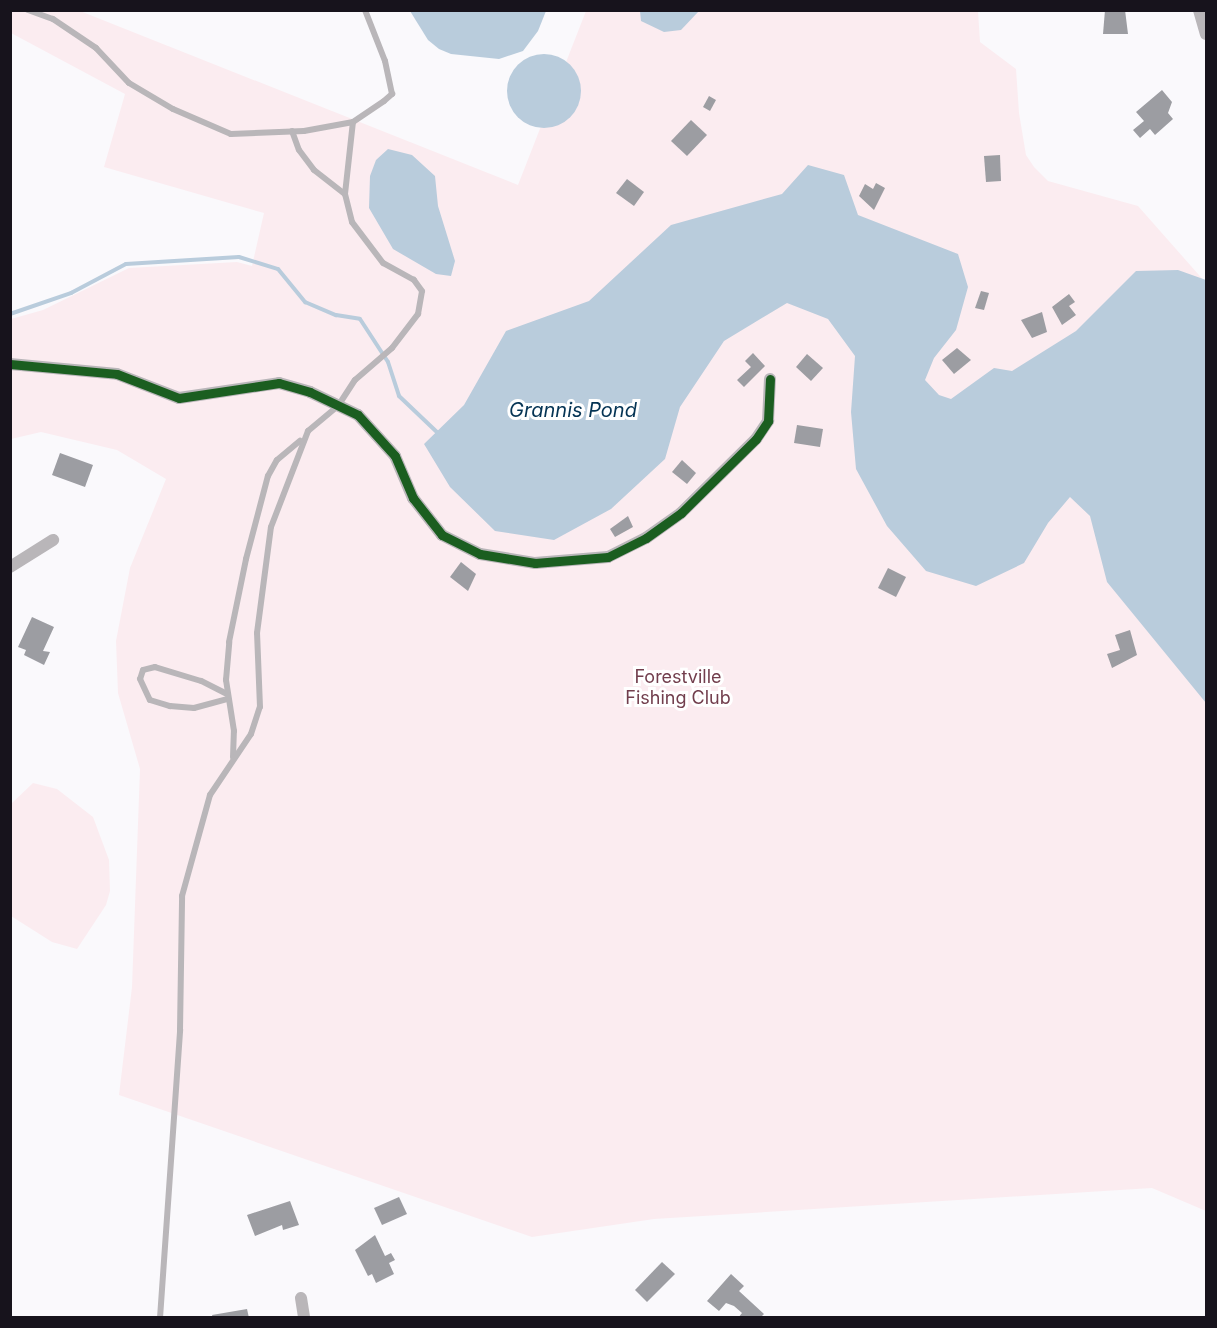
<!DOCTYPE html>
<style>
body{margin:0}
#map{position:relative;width:1217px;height:1328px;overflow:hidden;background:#faf9fc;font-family:Inter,sans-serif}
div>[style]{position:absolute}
.green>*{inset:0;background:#fbecf0}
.water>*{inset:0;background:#b9ccdc}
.round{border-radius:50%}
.stream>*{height:4px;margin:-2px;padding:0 2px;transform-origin:2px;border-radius:2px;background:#b9ccdc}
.building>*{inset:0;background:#9c9da2}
.lane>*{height:6px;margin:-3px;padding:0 3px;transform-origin:3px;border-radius:3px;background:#b9b6b9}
.street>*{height:12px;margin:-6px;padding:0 6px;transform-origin:6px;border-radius:6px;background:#b9b6b9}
.cycleway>*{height:9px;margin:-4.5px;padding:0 4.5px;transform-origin:4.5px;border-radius:4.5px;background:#1b5e20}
span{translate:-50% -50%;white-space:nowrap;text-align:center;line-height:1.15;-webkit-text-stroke:6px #fff;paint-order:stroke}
.park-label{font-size:18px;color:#723e4d}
.water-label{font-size:20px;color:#053454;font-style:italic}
.frame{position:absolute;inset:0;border:12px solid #17131c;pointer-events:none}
</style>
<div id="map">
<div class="green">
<i style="clip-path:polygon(10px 11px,80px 11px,518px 185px,586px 11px,978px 11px,980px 42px,1016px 69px,1019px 113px,1026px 155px,1034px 167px,1048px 181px,1138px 206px,1206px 283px,1206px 1211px,1152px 1188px,654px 1219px,532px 1237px,119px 1095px,132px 987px,140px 769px,118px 693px,116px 641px,130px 568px,166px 479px,117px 450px,41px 432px,11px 439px,11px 319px,43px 310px,129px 268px,237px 262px,252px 266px,264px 213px,104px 167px,125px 94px,11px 33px)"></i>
<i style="clip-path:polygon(33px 783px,57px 789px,93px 817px,109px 860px,110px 891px,106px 905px,77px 949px,52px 942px,11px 916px,11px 804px)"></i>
</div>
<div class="water">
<i style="clip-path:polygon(410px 11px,410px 10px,546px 11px,538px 31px,523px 51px,499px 59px,451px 54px,439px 49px,428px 40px)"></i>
<i style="clip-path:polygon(640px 11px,640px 10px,699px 11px,681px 30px,664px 32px,641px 21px)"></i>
<i class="round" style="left:507px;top:54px;width:74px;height:74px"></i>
<i style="clip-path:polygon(388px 149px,412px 155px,435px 176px,438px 206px,455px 261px,451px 276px,436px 274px,393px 249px,369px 208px,370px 176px,376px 160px)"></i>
<i style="clip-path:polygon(808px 165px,844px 175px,858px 215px,958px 254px,968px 287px,956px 330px,934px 358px,925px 380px,939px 395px,951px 399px,994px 368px,1012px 371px,1076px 331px,1136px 271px,1178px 270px,1206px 280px,1206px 703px,1107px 582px,1090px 516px,1070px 497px,1048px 523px,1024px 563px,976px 586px,926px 571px,887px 526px,856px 469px,851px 412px,855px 356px,828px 319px,787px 303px,724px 341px,680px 407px,665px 459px,611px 509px,554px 540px,495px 531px,450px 487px,424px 444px,464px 405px,506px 331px,589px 301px,671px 225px,782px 194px)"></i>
</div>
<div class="stream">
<i style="left:10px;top:314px;width:65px;rotate:-19deg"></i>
<i style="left:71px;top:293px;width:62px;rotate:-27.8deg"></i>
<i style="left:126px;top:264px;width:113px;rotate:-3.5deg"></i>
<i style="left:239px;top:257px;width:41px;rotate:17.1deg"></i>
<i style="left:278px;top:269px;width:43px;rotate:50.7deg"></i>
<i style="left:305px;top:302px;width:34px;rotate:23deg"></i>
<i style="left:336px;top:315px;width:24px;rotate:9deg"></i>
<i style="left:360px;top:319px;width:51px;rotate:56.9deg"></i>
<i style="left:388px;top:362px;width:36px;rotate:72deg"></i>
<i style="left:399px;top:396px;width:57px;rotate:43.6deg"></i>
</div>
<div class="building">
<i style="clip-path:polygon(1105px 10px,1125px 10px,1128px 34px,1103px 34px)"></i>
<i style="clip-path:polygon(1162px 90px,1172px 102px,1168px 113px,1173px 119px,1155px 135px,1150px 129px,1140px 138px,1133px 130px,1144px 121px,1136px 112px)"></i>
<i style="clip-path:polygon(709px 96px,716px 100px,710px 111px,703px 107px)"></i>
<i style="clip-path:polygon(691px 120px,707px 135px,687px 156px,671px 141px)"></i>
<i style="clip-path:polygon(1000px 155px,1001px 181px,986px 182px,984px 156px)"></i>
<i style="clip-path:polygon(627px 179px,644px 192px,634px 206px,616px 193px)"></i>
<i style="clip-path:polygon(876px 183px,885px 188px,874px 210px,859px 196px,865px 184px,873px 189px)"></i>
<i style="clip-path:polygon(981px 291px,989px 293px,984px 310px,975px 308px)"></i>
<i style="clip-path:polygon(1069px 294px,1075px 302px,1069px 306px,1076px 315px,1062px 325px,1052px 307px)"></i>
<i style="clip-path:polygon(1042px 312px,1047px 332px,1032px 338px,1021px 320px)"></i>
<i style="clip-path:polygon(957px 348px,971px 360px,954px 374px,942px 360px)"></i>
<i style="clip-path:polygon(753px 353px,765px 366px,744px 387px,737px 380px,751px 367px,745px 361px)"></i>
<i style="clip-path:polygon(807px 354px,823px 368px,811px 381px,796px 367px)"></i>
<i style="clip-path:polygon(797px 425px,823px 429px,820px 447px,794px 443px)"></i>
<i style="clip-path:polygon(60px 453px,93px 465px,85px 487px,52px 475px)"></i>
<i style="clip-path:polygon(682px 460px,696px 473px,687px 484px,672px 472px)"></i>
<i style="clip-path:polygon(628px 516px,633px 527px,615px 537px,610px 529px)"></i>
<i style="clip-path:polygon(461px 562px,476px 574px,468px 591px,450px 577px)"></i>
<i style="clip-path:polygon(888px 568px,906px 577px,896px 597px,878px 588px)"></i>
<i style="clip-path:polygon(32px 617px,54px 627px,43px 651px,50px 652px,44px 665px,24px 655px,26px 650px,18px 647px)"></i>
<i style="clip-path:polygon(1130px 630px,1137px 655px,1112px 668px,1107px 654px,1120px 650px,1115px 635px)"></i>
<i style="clip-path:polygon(399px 1197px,407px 1214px,382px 1225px,374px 1208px)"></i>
<i style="clip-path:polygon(290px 1201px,299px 1225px,283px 1230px,282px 1225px,255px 1236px,247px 1215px)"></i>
<i style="clip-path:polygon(375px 1235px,385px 1256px,391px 1253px,395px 1260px,389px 1263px,394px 1274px,376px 1283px,372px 1274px,368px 1276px,355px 1250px)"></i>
<i style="clip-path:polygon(662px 1262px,675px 1274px,647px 1302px,635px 1290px)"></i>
<i style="clip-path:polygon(731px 1274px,744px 1286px,739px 1291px,764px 1314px,760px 1318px,738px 1318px,742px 1313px,734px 1306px,726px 1303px,719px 1311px,707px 1301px)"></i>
<i style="clip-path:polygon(247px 1309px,249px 1318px,213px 1318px,212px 1315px)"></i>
</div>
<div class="lane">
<i style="left:28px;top:10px;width:27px;rotate:20deg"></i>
<i style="left:53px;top:19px;width:52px;rotate:34deg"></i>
<i style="left:96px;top:48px;width:48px;rotate:46.7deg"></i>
<i style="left:129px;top:83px;width:51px;rotate:30.6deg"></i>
<i style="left:173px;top:109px;width:63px;rotate:23.3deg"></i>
<i style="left:231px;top:134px;width:73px;rotate:-2.4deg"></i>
<i style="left:304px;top:131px;width:50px;rotate:-10.4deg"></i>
<i style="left:353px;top:122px;width:37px;rotate:-34deg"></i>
<i style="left:384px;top:101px;width:11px;rotate:-41deg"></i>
<i style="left:392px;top:94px;width:34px;rotate:-102deg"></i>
<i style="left:385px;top:61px;width:55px;rotate:-111.4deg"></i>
<i style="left:292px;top:131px;width:20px;rotate:70deg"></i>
<i style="left:299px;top:150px;width:25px;rotate:53deg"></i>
<i style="left:314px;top:170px;width:39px;rotate:38deg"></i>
<i style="left:227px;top:694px;width:29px;rotate:-153deg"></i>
<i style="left:201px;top:681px;width:48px;rotate:-163.1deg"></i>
<i style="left:155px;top:667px;width:12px;rotate:166deg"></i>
<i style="left:143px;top:670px;width:9px;rotate:108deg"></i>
<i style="left:140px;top:679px;width:23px;rotate:65deg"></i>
<i style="left:150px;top:700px;width:21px;rotate:17deg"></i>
<i style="left:170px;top:706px;width:24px;rotate:5deg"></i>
<i style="left:194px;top:708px;width:35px;rotate:-15deg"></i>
<i style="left:233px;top:757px;width:26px;rotate:-88deg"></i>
<i style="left:234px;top:731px;width:52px;rotate:-98.9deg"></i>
<i style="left:226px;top:680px;width:38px;rotate:-85deg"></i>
<i style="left:229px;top:642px;width:85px;rotate:-78.4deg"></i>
<i style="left:246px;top:559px;width:86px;rotate:-75.2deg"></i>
<i style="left:268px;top:476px;width:18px;rotate:-61deg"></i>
<i style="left:277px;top:460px;width:30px;rotate:-40deg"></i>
<i style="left:160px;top:1318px;width:289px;rotate:-86deg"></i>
<i style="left:180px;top:1030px;width:134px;rotate:-89.1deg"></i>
<i style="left:182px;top:896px;width:105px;rotate:-74.5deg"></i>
<i style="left:210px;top:795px;width:73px;rotate:-56.1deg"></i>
<i style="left:251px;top:734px;width:28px;rotate:-72deg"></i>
<i style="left:260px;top:707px;width:74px;rotate:-92.3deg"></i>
<i style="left:257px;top:633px;width:107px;rotate:-82.5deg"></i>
<i style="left:271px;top:527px;width:103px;rotate:-68.9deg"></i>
<i style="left:308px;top:431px;width:39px;rotate:-40deg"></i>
<i style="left:338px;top:406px;width:31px;rotate:-57deg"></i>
<i style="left:355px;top:380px;width:49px;rotate:-40.9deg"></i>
<i style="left:392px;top:348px;width:43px;rotate:-52.6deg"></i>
<i style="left:418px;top:314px;width:23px;rotate:-80deg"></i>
<i style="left:422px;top:291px;width:14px;rotate:-126deg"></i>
<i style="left:414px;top:280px;width:35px;rotate:-151deg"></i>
<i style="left:383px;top:263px;width:51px;rotate:-127.1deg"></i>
<i style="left:352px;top:222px;width:29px;rotate:-104deg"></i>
<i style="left:345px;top:194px;width:72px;rotate:-83.7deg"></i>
</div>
<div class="street">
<i style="left:1199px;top:10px;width:25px;rotate:74deg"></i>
<i style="left:10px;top:364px;width:107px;rotate:5.3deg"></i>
<i style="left:117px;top:374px;width:66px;rotate:21.2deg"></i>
<i style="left:179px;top:398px;width:101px;rotate:-8.5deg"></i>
<i style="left:279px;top:383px;width:32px;rotate:16deg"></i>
<i style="left:310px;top:392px;width:53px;rotate:25.6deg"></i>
<i style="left:358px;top:415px;width:55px;rotate:47.9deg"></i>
<i style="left:395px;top:456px;width:46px;rotate:66.8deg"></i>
<i style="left:413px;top:498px;width:47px;rotate:51.9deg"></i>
<i style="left:442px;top:535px;width:42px;rotate:26.6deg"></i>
<i style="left:480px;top:554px;width:56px;rotate:9.3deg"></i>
<i style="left:535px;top:563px;width:73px;rotate:-4.7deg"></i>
<i style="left:608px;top:557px;width:42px;rotate:-26.6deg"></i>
<i style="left:646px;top:538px;width:43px;rotate:-35.5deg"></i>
<i style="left:681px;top:513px;width:105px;rotate:-44.6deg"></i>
<i style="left:756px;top:439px;width:22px;rotate:-56deg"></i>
<i style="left:768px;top:421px;width:42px;rotate:-87.3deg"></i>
<i style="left:10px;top:567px;width:51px;rotate:-32.1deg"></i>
<i style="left:301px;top:1298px;width:20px;rotate:81deg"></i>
</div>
<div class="cycleway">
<i style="left:10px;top:364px;width:107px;rotate:5.3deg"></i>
<i style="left:117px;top:374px;width:66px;rotate:21.2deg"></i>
<i style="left:179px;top:398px;width:101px;rotate:-8.5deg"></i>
<i style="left:279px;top:383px;width:32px;rotate:16deg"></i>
<i style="left:310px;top:392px;width:53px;rotate:25.6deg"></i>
<i style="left:358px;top:415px;width:55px;rotate:47.9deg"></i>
<i style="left:395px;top:456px;width:46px;rotate:66.8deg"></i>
<i style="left:413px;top:498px;width:47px;rotate:51.9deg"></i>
<i style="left:442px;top:535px;width:42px;rotate:26.6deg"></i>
<i style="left:480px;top:554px;width:56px;rotate:9.3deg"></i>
<i style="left:535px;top:563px;width:73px;rotate:-4.7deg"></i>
<i style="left:608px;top:557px;width:42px;rotate:-26.6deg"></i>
<i style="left:646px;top:538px;width:43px;rotate:-35.5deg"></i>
<i style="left:681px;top:513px;width:105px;rotate:-44.6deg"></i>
<i style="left:756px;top:439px;width:22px;rotate:-56deg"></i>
<i style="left:768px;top:421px;width:42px;rotate:-87.3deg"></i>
</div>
<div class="park-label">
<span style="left:678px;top:688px">Forestville<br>Fishing Club</span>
</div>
<div class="water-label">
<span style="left:573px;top:410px">Grannis Pond</span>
</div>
<div class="frame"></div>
</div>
